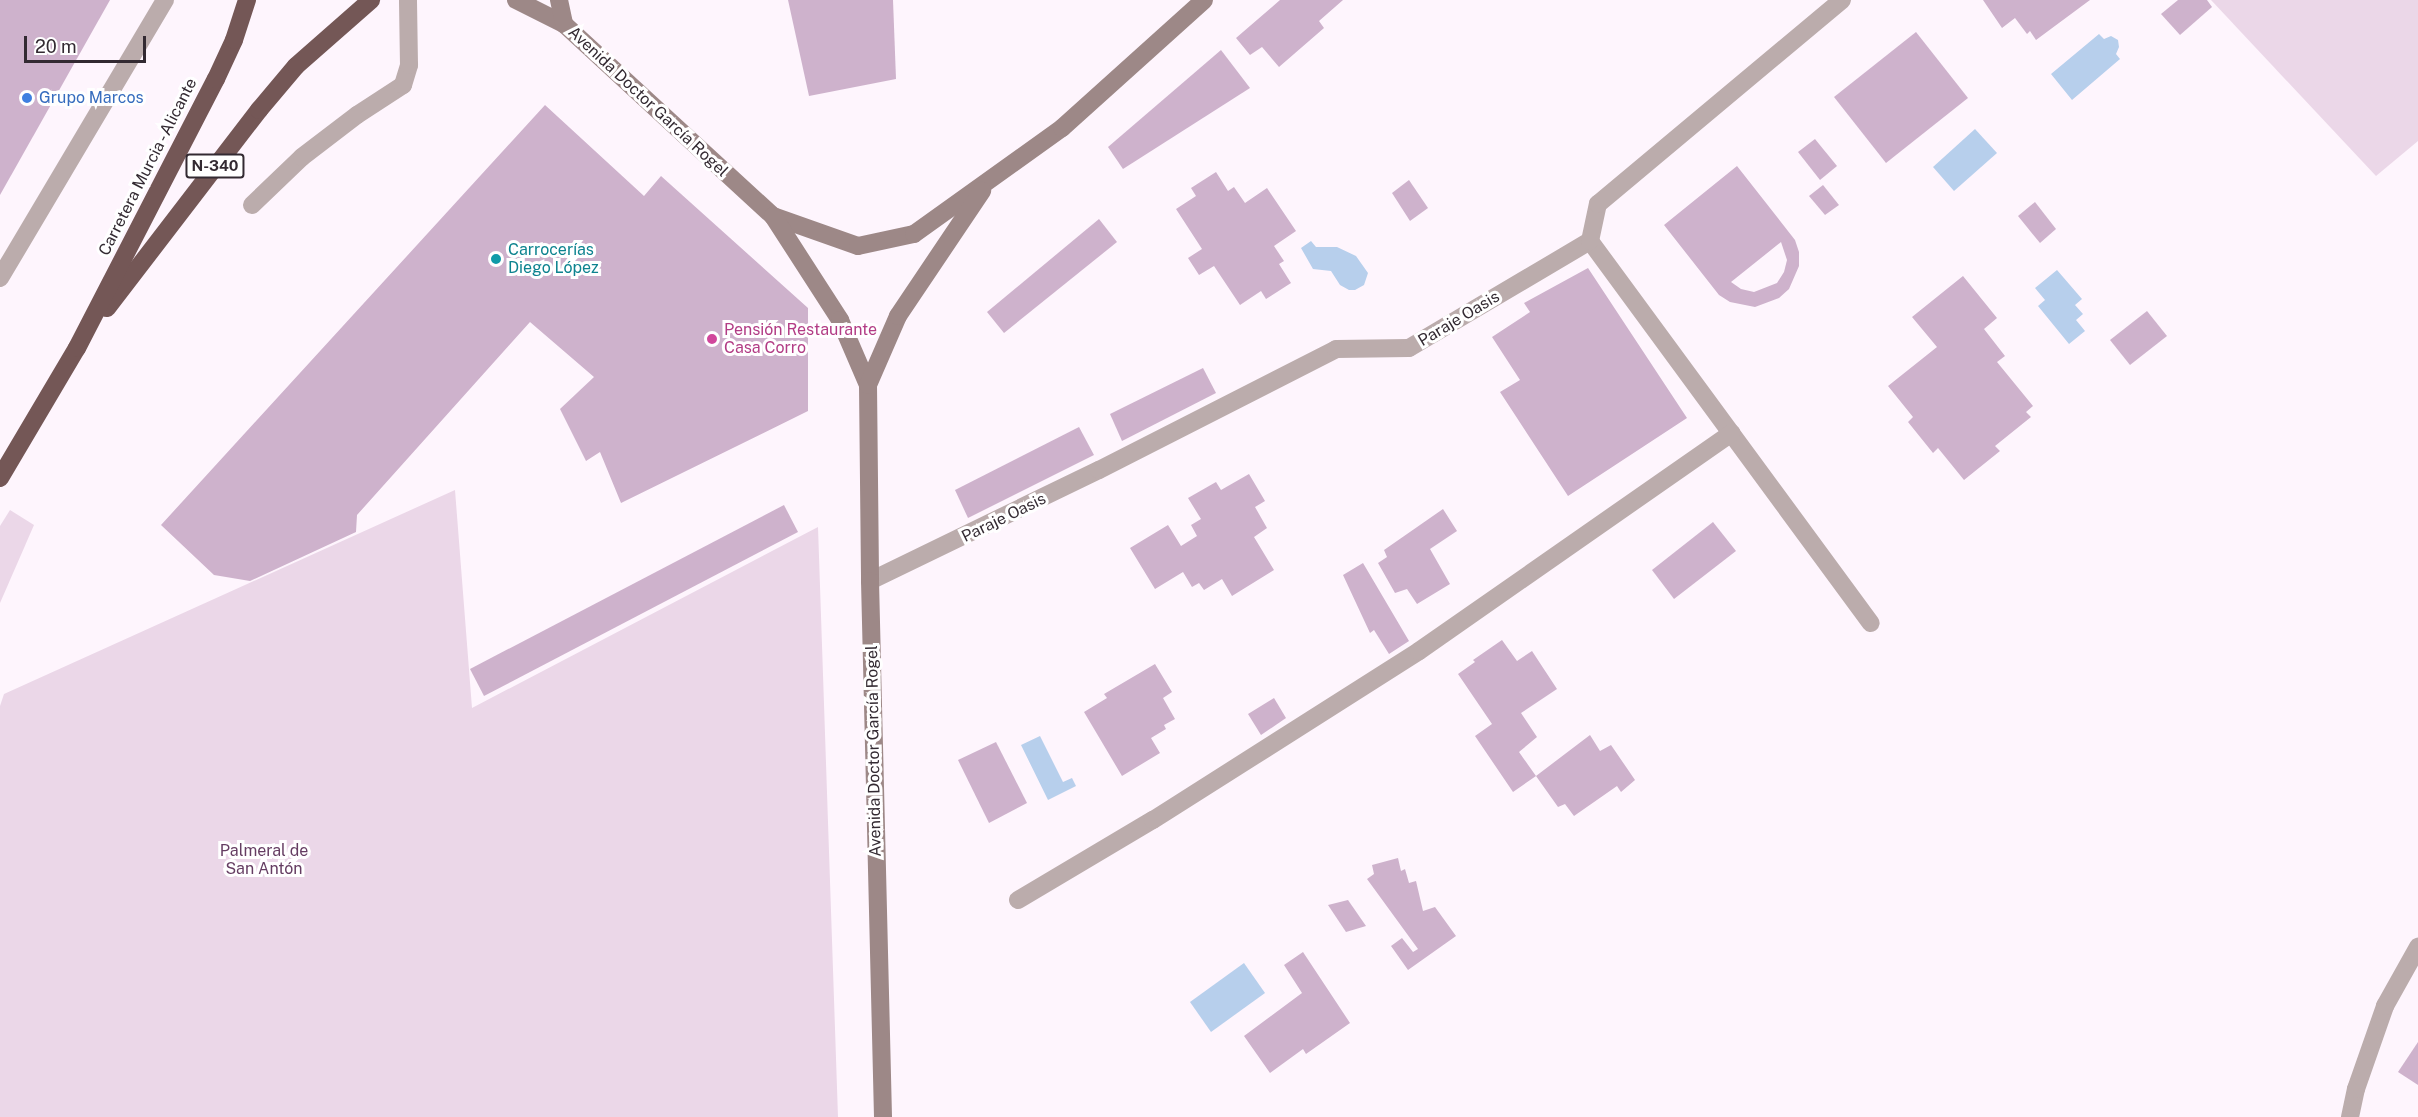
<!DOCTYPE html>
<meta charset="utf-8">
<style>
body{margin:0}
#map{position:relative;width:2418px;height:1117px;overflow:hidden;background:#fef5fd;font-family:"Public Sans",sans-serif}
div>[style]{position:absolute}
.green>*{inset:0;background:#ebd7e8}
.water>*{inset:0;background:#b7cfec}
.building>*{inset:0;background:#ceb2cc}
.lane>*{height:18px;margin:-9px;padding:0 9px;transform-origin:9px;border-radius:9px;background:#bbacac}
.street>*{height:18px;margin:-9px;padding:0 9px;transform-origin:9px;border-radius:9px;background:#bbacac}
.secondary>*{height:18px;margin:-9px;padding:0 9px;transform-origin:9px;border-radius:9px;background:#9d8887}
.highway>*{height:18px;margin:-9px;padding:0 9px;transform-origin:9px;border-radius:9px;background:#745756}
.dots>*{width:16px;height:16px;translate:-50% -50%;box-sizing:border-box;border:3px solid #fff;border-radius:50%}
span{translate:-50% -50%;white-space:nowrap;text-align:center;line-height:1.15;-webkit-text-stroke:6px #fff;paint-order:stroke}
.shield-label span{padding:2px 4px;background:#fff;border:2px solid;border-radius:4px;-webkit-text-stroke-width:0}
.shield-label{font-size:15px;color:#332a32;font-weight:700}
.shop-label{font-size:16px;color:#366cbe}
.left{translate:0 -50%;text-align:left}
.street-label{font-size:16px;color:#332a32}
.culture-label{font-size:16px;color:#0d838f}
.hotel-label{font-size:16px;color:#b23c85}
.park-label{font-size:16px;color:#653d62}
.scale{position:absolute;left:24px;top:36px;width:122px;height:27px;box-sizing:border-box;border:3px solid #332a32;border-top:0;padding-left:8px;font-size:18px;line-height:21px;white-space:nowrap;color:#332a32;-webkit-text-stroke:4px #fff;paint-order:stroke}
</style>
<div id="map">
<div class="green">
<i style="clip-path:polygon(2211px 0,2418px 0,2418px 141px,2376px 176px)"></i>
<i style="clip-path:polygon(455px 490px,472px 708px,818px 527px,838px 1117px,0 1117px,0 706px,4px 694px)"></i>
<i style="clip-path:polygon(10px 510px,34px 525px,0 603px,0 526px)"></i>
</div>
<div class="water">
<i style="clip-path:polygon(2099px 34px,2104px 39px,2111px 36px,2118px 40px,2119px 47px,2116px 54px,2120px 59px,2072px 100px,2051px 74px)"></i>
<i style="clip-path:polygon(1975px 129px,1997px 153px,1954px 191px,1933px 167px)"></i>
<i style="clip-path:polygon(1311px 241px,1316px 247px,1337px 247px,1356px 256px,1368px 273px,1364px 285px,1355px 290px,1349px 290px,1340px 285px,1331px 271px,1313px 269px,1301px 248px)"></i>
<i style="clip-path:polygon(2057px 270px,2082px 299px,2075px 305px,2083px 314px,2076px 320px,2085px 331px,2069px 344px,2038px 306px,2045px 300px,2035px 288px)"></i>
<i style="clip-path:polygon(1040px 736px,1063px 782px,1072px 778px,1076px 786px,1048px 800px,1021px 745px)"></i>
<i style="clip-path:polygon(1244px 963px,1265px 993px,1211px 1032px,1190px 1002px)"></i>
</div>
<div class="building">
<i style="clip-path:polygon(0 0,110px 0,0 195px)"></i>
<i style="clip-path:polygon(788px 0,893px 0,896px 79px,809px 96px)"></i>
<i style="clip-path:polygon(1280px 0,1343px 0,1319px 21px,1324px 28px,1279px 67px,1262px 47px,1250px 55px,1236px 38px)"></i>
<i style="clip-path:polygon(1983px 0,2090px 0,2036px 40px,2030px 31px,2027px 34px,2015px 18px,2002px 28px)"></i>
<i style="clip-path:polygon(2178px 0,2207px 0,2212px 7px,2180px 35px,2161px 14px)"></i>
<i style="clip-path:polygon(1916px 32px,1968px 98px,1886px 163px,1834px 97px)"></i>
<i style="clip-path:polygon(1221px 50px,1250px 88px,1123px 169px,1108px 147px)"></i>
<i style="clip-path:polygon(545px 105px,644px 196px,661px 176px,808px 308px,808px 411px,621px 503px,600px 452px,586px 461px,560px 409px,594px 377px,530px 322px,357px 515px,356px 532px,250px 581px,214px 575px,161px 525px)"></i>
<i style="clip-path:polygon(1815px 139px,1837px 166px,1820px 180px,1798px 152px)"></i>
<i style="clip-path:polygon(evenodd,1737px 166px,1795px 240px,1799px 252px,1799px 266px,1789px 289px,1779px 298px,1755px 307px,1730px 302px,1719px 295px,1664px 225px,1737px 166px,1781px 242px,1787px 260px,1784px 272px,1777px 283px,1754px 292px,1741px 289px,1731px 282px,1781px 242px)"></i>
<i style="clip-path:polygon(1216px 172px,1228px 191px,1234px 187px,1245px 203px,1267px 188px,1296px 231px,1274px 246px,1284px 261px,1279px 264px,1291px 283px,1266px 299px,1261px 291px,1240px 305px,1214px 266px,1199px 275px,1188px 258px,1202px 249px,1176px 209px,1196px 196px,1191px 188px)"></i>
<i style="clip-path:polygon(1409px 180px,1428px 208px,1410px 221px,1392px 193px)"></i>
<i style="clip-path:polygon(1823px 185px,1839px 205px,1825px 215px,1809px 196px)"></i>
<i style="clip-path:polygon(2035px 202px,2056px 229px,2040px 243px,2018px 216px)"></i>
<i style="clip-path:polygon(1099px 219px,1117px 242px,1004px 333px,987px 312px)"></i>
<i style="clip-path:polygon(1588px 268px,1687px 418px,1568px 496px,1500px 392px,1520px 380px,1492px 337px,1530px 312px,1524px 303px)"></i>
<i style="clip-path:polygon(1963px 276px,1997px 318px,1984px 329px,2005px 356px,1997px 362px,2033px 406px,2026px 412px,2031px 417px,1995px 446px,2000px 451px,1964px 480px,1938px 448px,1933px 453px,1908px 422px,1913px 417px,1888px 386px,1937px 347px,1912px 317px)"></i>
<i style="clip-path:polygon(2147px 311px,2167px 336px,2130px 365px,2110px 340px)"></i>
<i style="clip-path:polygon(1203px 368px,1216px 393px,1122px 441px,1110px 414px)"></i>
<i style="clip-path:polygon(1079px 427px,1094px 455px,968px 518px,955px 490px)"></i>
<i style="clip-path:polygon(1249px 474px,1265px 501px,1255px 507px,1267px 528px,1254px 537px,1274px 570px,1232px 596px,1222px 579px,1204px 590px,1199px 583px,1192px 587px,1183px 572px,1155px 589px,1130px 548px,1168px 525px,1181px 546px,1197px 536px,1191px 525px,1201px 519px,1188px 498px,1216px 482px,1221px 490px)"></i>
<i style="clip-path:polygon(784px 505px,798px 532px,484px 696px,470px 669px)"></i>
<i style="clip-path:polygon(1443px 509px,1457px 531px,1430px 549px,1450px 584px,1417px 604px,1407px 589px,1395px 593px,1378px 563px,1387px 557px,1384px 550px)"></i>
<i style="clip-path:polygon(1713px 522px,1736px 551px,1674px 599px,1652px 570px)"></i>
<i style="clip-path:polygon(1363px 563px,1409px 641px,1389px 654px,1374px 630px,1370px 633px,1343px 575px)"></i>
<i style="clip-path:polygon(1502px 640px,1517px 661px,1532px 651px,1557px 689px,1521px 713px,1537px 737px,1519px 752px,1536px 776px,1513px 792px,1475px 736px,1492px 724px,1458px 674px,1475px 662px,1473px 660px)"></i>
<i style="clip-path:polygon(1155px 664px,1172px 692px,1163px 698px,1175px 719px,1164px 725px,1166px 729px,1151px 738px,1160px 753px,1122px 776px,1084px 712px,1107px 698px,1104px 694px)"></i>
<i style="clip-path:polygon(1274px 698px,1286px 718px,1261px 735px,1248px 714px)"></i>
<i style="clip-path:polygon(1590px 735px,1600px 751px,1611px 745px,1635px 780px,1621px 792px,1617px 786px,1574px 816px,1565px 804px,1558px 807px,1536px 776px)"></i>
<i style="clip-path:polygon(996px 742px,1027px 803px,989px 823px,958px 760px)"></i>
<i style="clip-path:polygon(1398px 858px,1401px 871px,1405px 869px,1409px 883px,1416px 881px,1423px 911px,1435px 907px,1456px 936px,1408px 970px,1391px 946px,1402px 938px,1413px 952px,1418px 949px,1367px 879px,1374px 874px,1372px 865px)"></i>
<i style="clip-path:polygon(1348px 900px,1366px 926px,1346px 932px,1328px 905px)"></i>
<i style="clip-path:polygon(1303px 952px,1350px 1023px,1306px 1054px,1303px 1049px,1270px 1073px,1244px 1036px,1302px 993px,1284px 965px)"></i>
<i style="clip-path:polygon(2418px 1042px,2418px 1085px,2398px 1072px)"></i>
</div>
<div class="lane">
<i style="left:252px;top:205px;width:69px;rotate:-43.8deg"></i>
<i style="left:302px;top:157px;width:69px;rotate:-37.4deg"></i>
<i style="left:357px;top:115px;width:55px;rotate:-33.1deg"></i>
<i style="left:403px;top:85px;width:21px;rotate:-73deg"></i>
<i style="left:409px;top:65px;width:65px;rotate:-90.9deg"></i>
<i style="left:0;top:278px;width:323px;rotate:-59.3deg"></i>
</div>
<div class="street">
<i style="left:1590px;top:241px;width:474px;rotate:53.7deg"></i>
<i style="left:870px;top:581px;width:254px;rotate:-25.9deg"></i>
<i style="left:1099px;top:470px;width:266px;rotate:-27deg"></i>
<i style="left:1336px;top:349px;width:73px;rotate:-0.8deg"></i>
<i style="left:1409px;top:348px;width:210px;rotate:-30.6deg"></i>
<i style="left:1590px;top:241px;width:38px;rotate:-78deg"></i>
<i style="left:1598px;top:204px;width:318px;rotate:-39.9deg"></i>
<i style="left:1018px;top:900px;width:157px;rotate:-30.7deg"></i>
<i style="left:1153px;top:820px;width:315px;rotate:-32.4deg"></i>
<i style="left:1419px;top:651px;width:381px;rotate:-34.9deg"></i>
<i style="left:2350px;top:1117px;width:29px;rotate:-78deg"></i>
<i style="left:2356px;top:1089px;width:88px;rotate:-70.7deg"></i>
<i style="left:2385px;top:1006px;width:68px;rotate:-60.8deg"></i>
</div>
<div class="secondary">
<i style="left:516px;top:0;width:54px;rotate:26.6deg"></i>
<i style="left:564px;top:24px;width:284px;rotate:42.6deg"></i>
<i style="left:773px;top:216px;width:90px;rotate:19.4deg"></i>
<i style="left:858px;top:246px;width:57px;rotate:-12.1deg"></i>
<i style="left:914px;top:234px;width:182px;rotate:-35.6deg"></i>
<i style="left:1062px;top:128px;width:191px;rotate:-42deg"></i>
<i style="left:559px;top:0;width:25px;rotate:78deg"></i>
<i style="left:773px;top:216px;width:124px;rotate:57.2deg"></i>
<i style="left:840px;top:320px;width:71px;rotate:66.7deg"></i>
<i style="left:868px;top:385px;width:196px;rotate:89.4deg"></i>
<i style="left:870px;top:581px;width:536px;rotate:88.61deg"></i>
<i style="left:868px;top:385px;width:75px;rotate:-66.5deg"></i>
<i style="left:898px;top:316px;width:151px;rotate:-56.1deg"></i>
</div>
<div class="highway">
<i style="left:107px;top:308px;width:250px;rotate:-52.5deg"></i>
<i style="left:259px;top:110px;width:57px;rotate:-49.9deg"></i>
<i style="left:296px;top:66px;width:100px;rotate:-41.3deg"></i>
<i style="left:0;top:478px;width:151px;rotate:-59.4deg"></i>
<i style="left:77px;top:348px;width:303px;rotate:-62.7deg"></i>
<i style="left:216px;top:79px;width:43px;rotate:-65.2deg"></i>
<i style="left:234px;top:40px;width:42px;rotate:-72deg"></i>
</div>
<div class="dots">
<i style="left:27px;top:98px;background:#3f7fe0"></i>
<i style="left:496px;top:259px;background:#0f9aa8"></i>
<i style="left:712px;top:339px;background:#d1479c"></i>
</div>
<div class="shield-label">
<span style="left:215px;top:166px">N-340</span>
</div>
<div class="shop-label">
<span class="left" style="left:39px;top:98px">Grupo Marcos</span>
</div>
<div class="street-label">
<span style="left:648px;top:102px;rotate:43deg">Avenida Doctor García Rogel</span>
<span style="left:148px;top:167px;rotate:-63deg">Carretera Murcia - Alicante</span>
<span style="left:1459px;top:319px;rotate:-31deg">Paraje Oasis</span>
<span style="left:1004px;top:518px;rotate:-26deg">Paraje Oasis</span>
<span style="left:874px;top:751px;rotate:-91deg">Avenida Doctor García Rogel</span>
</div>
<div class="culture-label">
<span class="left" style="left:508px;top:259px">Carrocerías<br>Diego López</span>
</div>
<div class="hotel-label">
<span class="left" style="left:724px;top:339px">Pensión Restaurante<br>Casa Corro</span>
</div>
<div class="park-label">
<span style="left:264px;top:860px">Palmeral de<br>San Antón</span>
</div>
<div class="scale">20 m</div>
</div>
